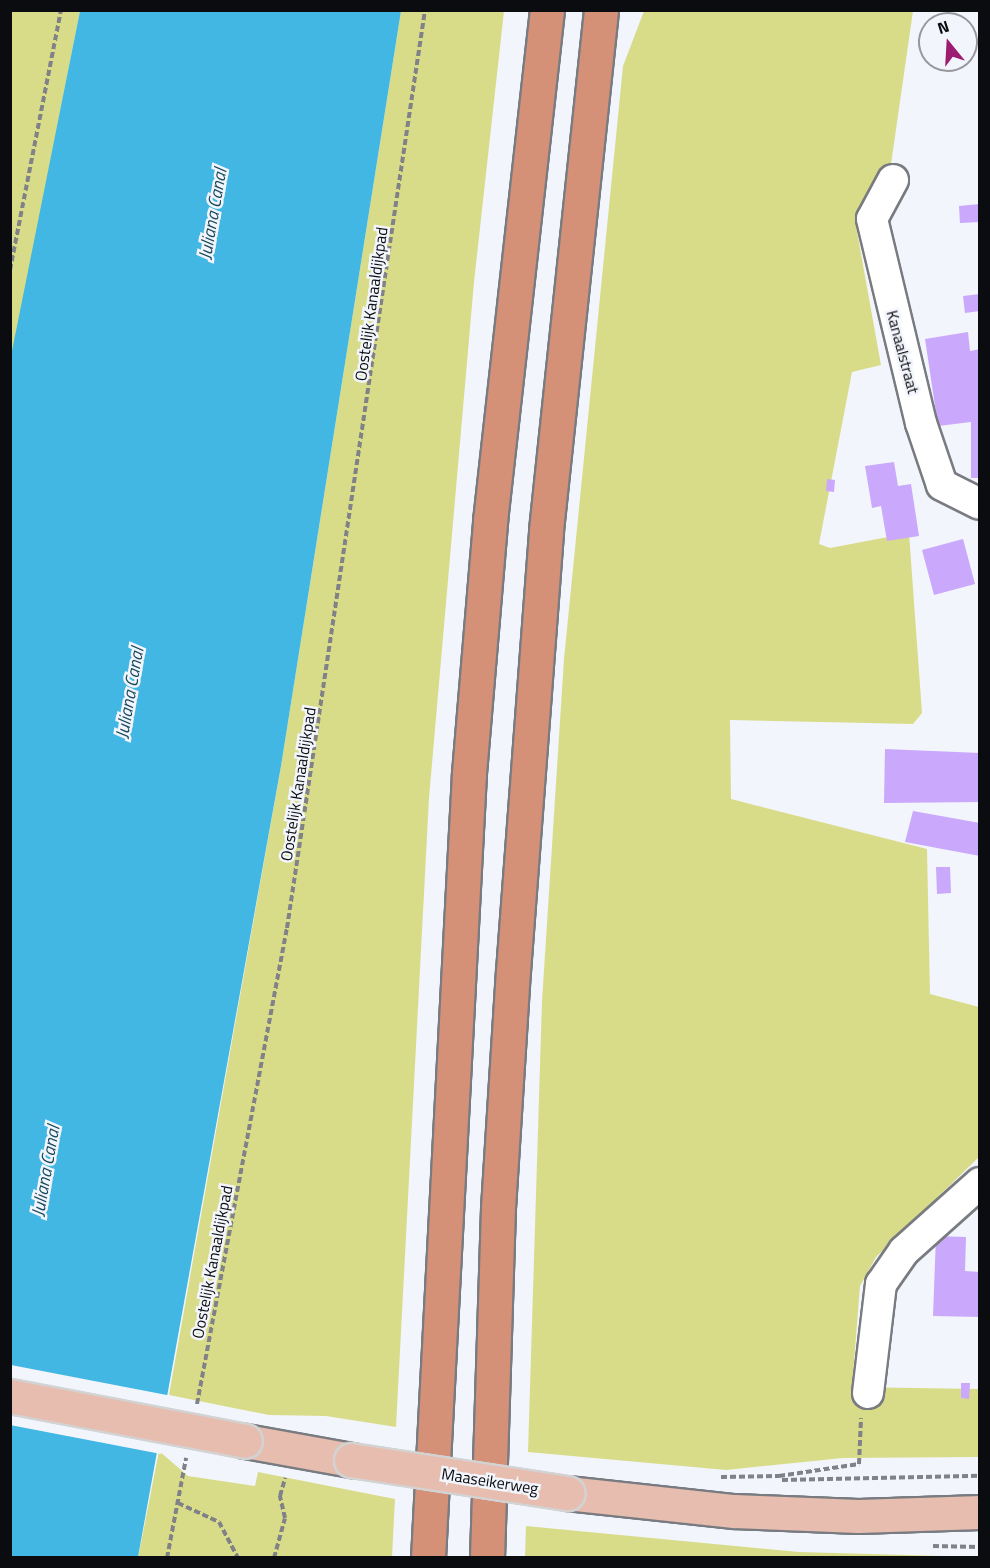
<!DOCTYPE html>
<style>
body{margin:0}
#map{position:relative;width:990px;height:1568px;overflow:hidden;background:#f2f5fc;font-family:"Titillium Web",sans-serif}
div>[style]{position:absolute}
.green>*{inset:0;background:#d8dc89}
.water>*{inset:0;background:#42b7e4}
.pier>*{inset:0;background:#f2f5fc}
.building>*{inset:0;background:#caa8fb}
.path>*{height:4px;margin-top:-2px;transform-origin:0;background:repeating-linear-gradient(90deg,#808287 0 6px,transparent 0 9px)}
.roads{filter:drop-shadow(2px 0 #787b80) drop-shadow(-2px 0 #787b80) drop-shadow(0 2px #787b80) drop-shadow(0 -2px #787b80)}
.minor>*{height:30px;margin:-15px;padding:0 15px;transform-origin:15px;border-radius:15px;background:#fff}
.major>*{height:33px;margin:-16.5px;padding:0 16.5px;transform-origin:16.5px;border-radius:16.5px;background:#e6bdae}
.highway>*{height:33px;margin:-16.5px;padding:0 16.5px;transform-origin:16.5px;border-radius:16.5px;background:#d59178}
.bridges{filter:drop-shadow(2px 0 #d3d3d4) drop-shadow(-2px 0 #d3d3d4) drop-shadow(0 2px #d3d3d4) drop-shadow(0 -2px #d3d3d4)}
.major-bridge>*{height:33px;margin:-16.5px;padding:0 16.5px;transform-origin:16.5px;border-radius:16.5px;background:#e6bdae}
span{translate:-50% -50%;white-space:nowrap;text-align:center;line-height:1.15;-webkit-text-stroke:5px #f2f5fc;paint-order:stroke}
.street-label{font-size:16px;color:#0b0c0f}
.water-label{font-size:18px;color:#18485b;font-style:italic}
.frame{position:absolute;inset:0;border:12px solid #0b0c0f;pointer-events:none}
.north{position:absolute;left:918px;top:12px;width:60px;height:60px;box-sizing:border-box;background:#f2f5fc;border:2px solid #96989d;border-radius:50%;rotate:342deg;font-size:16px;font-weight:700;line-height:24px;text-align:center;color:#0b0c0f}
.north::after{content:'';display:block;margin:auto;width:21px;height:27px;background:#9c1c71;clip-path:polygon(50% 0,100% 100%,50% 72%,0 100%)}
</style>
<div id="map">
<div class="green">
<i style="clip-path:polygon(10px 11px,80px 11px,11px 361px,10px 361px)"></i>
<i style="clip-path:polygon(401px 11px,504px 11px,474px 282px,429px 798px,396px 1427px,326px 1416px,269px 1415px,169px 1395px,281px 766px)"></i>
<i style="clip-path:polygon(644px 11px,913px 11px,889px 178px,871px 189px,856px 226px,881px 365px,852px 372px,819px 544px,830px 548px,909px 533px,922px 713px,913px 724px,730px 720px,731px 799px,927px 849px,930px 994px,979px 1007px,979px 1157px,876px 1257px,860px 1286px,852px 1387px,979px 1389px,979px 1457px,843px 1458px,726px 1470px,528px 1452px,542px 1001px,564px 659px,623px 66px)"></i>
<i style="clip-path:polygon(159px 1451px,188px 1476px,255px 1486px,258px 1472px,395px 1499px,392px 1557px,138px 1558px)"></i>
<i style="clip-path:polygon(526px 1526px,799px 1552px,979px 1557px,525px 1557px)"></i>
</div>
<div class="water">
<i style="clip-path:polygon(80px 11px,401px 11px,281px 766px,138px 1557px,11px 1558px,10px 361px)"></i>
</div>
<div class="pier">
<i style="clip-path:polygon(11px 1365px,172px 1396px,161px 1454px,10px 1425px)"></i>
</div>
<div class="building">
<i style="clip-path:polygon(980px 204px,980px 222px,960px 223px,959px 206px)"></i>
<i style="clip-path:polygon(980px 294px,980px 311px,965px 313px,963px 296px)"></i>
<i style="clip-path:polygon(968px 332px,970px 351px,980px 349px,980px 478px,971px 478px,971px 422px,938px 426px,925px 339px)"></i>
<i style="clip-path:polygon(894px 462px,898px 486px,911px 484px,919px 536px,887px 541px,881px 506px,872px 508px,865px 466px)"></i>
<i style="clip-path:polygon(827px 479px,835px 480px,834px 492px,826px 491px)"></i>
<i style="clip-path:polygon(963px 539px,975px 584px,934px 595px,922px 550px)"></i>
<i style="clip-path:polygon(885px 749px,980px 753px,980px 802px,884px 803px)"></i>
<i style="clip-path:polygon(913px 811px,980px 823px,980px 856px,905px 842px)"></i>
<i style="clip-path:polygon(936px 867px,950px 867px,951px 893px,937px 894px)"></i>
<i style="clip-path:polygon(936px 1236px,966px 1237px,965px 1271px,980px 1272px,980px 1317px,933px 1316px)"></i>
<i style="clip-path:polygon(961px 1383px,970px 1383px,969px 1399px,961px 1398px)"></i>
</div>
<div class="path">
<i style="left:10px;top:270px;width:265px;rotate:-78.9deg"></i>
<i style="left:197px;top:1404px;width:484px;rotate:-79.3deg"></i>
<i style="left:287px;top:928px;width:928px;rotate:-81.45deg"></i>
<i style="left:721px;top:1477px;width:58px;rotate:-1deg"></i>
<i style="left:779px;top:1476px;width:81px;rotate:-8.5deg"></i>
<i style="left:859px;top:1464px;width:46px;rotate:-87.5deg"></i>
<i style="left:782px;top:1480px;width:198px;rotate:-1.2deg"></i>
<i style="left:178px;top:1503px;width:45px;rotate:24.9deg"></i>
<i style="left:219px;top:1522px;width:41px;rotate:62.2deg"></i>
<i style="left:933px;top:1546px;width:47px;rotate:1.2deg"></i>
<i style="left:167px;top:1558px;width:102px;rotate:-79.2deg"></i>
<i style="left:274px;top:1558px;width:41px;rotate:-74.6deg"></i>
<i style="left:285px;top:1518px;width:23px;rotate:-103deg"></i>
<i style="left:280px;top:1496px;width:19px;rotate:-74deg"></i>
</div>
<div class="roads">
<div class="minor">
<i style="left:893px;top:180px;width:44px;rotate:118.3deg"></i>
<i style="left:872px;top:219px;width:210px;rotate:76.5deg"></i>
<i style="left:921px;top:423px;width:65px;rotate:71.3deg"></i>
<i style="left:942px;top:485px;width:42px;rotate:26.6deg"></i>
<i style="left:868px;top:1393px;width:110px;rotate:-83.2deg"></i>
<i style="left:881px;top:1284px;width:40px;rotate:-55.1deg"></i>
<i style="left:904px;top:1251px;width:102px;rotate:-41.8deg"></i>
</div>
<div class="major">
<i style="left:245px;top:1441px;width:108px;rotate:10.2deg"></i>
<i style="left:567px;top:1493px;width:168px;rotate:6.2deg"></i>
<i style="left:734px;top:1511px;width:124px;rotate:2.3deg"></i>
<i style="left:858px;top:1516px;width:122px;rotate:-1.9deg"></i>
</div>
<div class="highway">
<i style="left:428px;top:1558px;width:786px;rotate:-87.01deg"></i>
<i style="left:469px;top:773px;width:253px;rotate:-85.2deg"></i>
<i style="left:490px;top:521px;width:514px;rotate:-83.64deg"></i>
<i style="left:487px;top:1558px;width:350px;rotate:-88.2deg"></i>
<i style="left:498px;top:1208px;width:237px;rotate:-86.4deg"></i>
<i style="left:513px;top:971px;width:442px;rotate:-85.7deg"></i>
<i style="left:546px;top:530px;width:523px;rotate:-83.96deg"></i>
</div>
</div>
<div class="bridges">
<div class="major-bridge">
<i style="left:10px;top:1396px;width:239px;rotate:10.8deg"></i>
<i style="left:351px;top:1460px;width:219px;rotate:8.7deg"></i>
</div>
</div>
<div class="street-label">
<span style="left:371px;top:304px;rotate:-82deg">Oostelijk Kanaaldijkpad</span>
<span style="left:903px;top:352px;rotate:75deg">Kanaalstraat</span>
<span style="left:298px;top:784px;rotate:-81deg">Oostelijk Kanaaldijkpad</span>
<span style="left:212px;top:1262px;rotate:-79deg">Oostelijk Kanaaldijkpad</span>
<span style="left:490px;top:1481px;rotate:9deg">Maaseikerweg</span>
</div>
<div class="water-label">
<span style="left:213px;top:214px;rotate:-80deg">Juliana Canal</span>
<span style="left:130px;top:693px;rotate:-80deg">Juliana Canal</span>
<span style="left:46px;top:1171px;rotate:-80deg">Juliana Canal</span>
</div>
<div class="frame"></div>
<div class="north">N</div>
</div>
